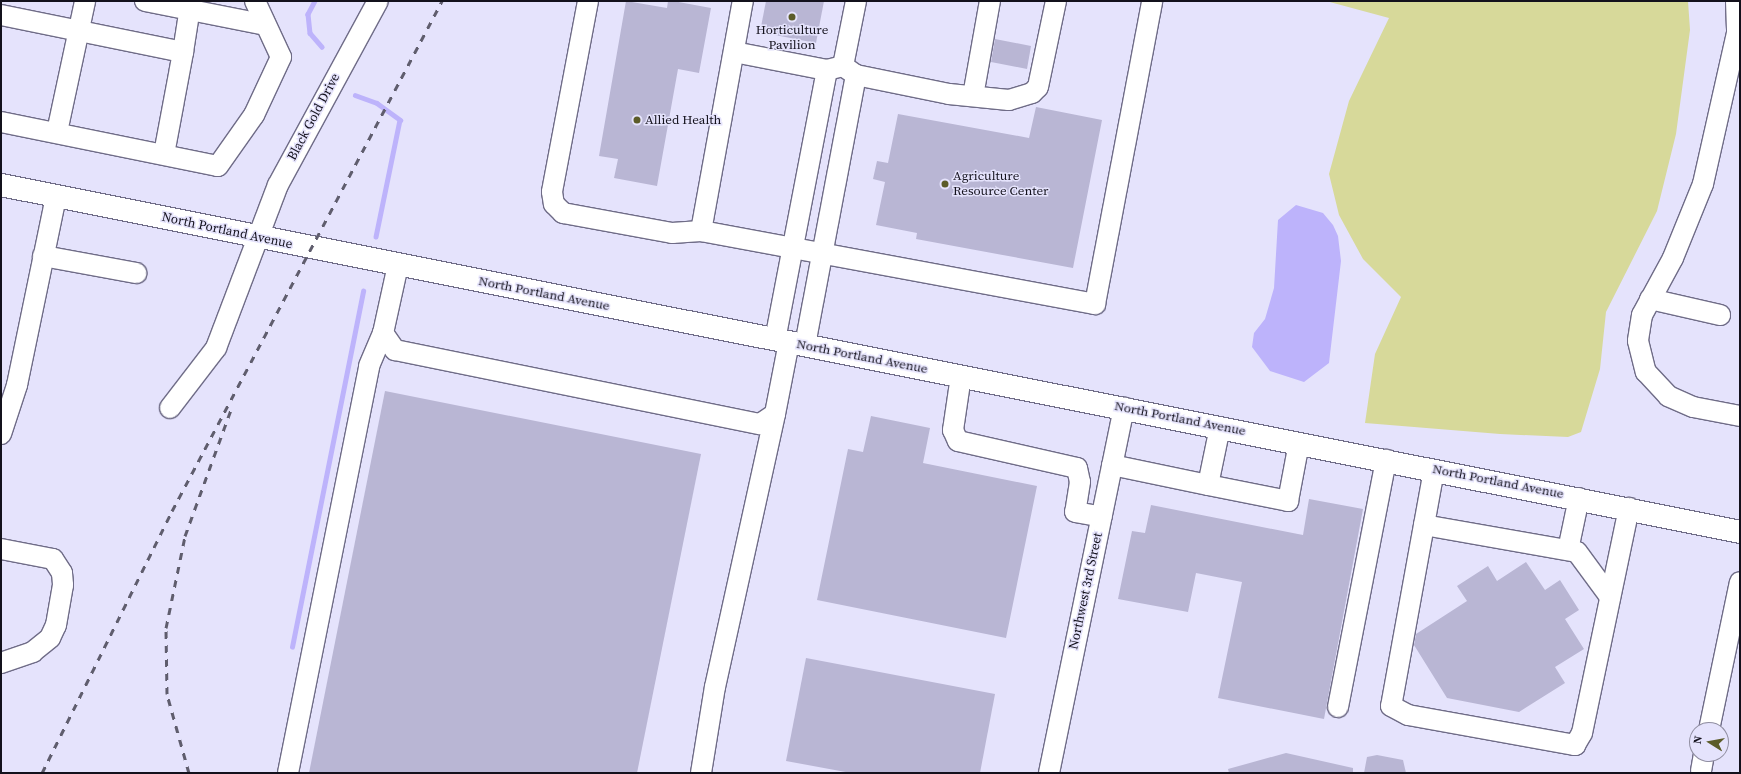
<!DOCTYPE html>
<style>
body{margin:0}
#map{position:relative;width:1741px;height:774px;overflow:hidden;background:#e5e3fc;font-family:"Source Serif 4",serif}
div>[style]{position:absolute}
.green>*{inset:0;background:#d7d99a}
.water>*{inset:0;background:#bdb3fb}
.stream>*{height:4.5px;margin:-2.25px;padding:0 2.25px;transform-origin:2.25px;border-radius:2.25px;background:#bdb3fb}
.building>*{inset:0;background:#b9b6d4}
.roads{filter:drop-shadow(1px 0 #6f6c87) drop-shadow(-1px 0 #6f6c87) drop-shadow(0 1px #6f6c87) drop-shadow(0 -1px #6f6c87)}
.minor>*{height:20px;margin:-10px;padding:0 10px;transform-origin:10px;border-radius:10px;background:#fff}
.major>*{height:22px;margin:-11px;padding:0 11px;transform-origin:11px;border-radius:11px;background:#fff}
.rail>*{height:3px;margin-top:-1.5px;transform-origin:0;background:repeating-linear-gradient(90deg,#5f5d6d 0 7px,transparent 0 14px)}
.dots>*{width:11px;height:11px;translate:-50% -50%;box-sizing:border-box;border:2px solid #e5e3fc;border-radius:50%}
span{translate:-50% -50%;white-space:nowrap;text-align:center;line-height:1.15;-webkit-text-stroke:3px #e5e3fc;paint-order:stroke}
.poi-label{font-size:13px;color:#13111c}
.left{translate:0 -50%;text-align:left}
.street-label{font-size:13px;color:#13111c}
.frame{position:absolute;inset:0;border:2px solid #13111c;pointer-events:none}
.north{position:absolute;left:1689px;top:722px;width:40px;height:40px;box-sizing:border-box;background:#e5e3fc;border:1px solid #918fa2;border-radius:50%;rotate:281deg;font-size:11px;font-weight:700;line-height:16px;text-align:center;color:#13111c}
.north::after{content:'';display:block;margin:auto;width:14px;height:18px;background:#5c5c29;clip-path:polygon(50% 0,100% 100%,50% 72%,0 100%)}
</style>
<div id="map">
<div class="green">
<i style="clip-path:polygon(1326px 1px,1688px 1px,1690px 30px,1676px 134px,1657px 211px,1606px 312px,1600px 369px,1581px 432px,1568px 437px,1500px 434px,1365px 423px,1375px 354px,1401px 297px,1363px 259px,1339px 215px,1329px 174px,1349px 101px,1389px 18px)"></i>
</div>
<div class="water">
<i style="clip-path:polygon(1296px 205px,1323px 213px,1333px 225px,1338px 236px,1341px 261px,1329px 363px,1304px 382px,1270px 371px,1252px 347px,1254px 333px,1265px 319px,1274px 288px,1278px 220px)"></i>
</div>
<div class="stream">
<i style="left:315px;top:1px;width:15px;rotate:118deg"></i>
<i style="left:308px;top:14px;width:19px;rotate:84deg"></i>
<i style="left:310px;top:33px;width:18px;rotate:49deg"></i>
<i style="left:355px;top:95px;width:23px;rotate:20deg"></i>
<i style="left:377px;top:103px;width:29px;rotate:36deg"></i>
<i style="left:400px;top:120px;width:119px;rotate:101.6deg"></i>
<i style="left:292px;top:647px;width:363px;rotate:-78.7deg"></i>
</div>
<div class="building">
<i style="clip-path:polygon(626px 1px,667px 8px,668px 1px,673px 1px,711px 8px,699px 73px,678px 69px,657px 186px,614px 178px,618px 159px,599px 156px)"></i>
<i style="clip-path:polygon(766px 1px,824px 1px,816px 43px,760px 32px)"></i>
<i style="clip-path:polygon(995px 39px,1031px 46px,1027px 69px,991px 62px)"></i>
<i style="clip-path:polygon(1036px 107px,1102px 120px,1073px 268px,916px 239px,917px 233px,876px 225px,885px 182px,873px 179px,877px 161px,888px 163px,898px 114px,1029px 138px)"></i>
<i style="clip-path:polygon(385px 391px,701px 454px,637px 773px,309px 773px)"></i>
<i style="clip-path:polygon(871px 416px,930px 428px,923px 463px,1037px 486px,1006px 638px,817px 600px,848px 449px,863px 452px)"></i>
<i style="clip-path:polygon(1309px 499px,1363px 509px,1324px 719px,1218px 698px,1242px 582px,1196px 573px,1188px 612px,1118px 599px,1132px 531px,1145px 533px,1151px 505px,1303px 535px)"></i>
<i style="clip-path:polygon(1526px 562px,1545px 590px,1560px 580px,1579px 610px,1565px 619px,1584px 649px,1555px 667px,1565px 683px,1519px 712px,1447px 698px,1414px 645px,1416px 634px,1467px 601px,1457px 586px,1488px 566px,1497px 581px)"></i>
<i style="clip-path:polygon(806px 658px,995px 694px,980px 773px,851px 773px,786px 761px)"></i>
<i style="clip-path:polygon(1286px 753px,1353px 768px,1353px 773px,1229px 773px,1228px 769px)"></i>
<i style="clip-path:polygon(1377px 755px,1403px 760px,1406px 773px,1364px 773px,1367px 757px)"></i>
</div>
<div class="roads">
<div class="minor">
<i style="left:145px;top:1px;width:123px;rotate:11.2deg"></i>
<i style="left:588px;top:1px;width:194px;rotate:100.7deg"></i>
<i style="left:552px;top:192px;width:12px;rotate:81deg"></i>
<i style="left:554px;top:204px;width:13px;rotate:45deg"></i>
<i style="left:563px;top:213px;width:111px;rotate:10.4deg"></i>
<i style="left:672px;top:233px;width:29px;rotate:-4deg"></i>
<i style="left:701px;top:231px;width:401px;rotate:10.5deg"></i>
<i style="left:1095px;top:304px;width:308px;rotate:-79.3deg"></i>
<i style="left:1736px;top:1px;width:32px;rotate:88deg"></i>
<i style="left:1737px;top:33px;width:155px;rotate:102.7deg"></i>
<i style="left:1703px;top:184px;width:80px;rotate:112.1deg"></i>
<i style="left:1673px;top:258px;width:65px;rotate:118.5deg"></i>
<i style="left:1642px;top:315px;width:26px;rotate:99deg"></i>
<i style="left:1638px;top:341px;width:32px;rotate:76deg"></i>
<i style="left:1646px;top:372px;width:33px;rotate:47deg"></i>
<i style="left:1668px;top:396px;width:27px;rotate:24deg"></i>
<i style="left:1693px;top:407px;width:48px;rotate:10.8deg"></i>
<i style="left:1px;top:15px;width:186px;rotate:11.5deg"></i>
<i style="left:183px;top:52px;width:52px;rotate:-81.1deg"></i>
<i style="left:734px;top:52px;width:95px;rotate:11deg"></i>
<i style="left:827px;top:70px;width:16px;rotate:-14deg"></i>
<i style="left:843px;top:66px;width:16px;rotate:35deg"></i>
<i style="left:856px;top:75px;width:95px;rotate:11.5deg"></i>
<i style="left:949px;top:94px;width:60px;rotate:5.7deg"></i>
<i style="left:1009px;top:100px;width:24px;rotate:-17deg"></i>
<i style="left:1032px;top:93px;width:8px;rotate:-45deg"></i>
<i style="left:1038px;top:87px;width:88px;rotate:-78.2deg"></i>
<i style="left:843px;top:66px;width:66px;rotate:-78.7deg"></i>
<i style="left:973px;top:96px;width:97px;rotate:-79.9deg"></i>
<i style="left:1px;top:122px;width:221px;rotate:11.5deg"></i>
<i style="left:218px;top:166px;width:62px;rotate:-54.8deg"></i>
<i style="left:254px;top:115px;width:64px;rotate:-65deg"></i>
<i style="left:281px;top:57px;width:62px;rotate:-114.9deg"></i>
<i style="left:57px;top:132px;width:134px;rotate:-77.9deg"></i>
<i style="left:164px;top:154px;width:104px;rotate:-79.4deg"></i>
<i style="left:701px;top:231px;width:234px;rotate:-79.7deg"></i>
<i style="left:43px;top:256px;width:95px;rotate:10.4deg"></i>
<i style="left:398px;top:265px;width:70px;rotate:102.4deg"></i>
<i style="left:383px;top:333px;width:21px;rotate:55deg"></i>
<i style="left:395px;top:350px;width:372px;rotate:11.5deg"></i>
<i style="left:760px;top:424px;width:18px;rotate:-34deg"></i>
<i style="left:775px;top:414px;width:73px;rotate:-79deg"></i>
<i style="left:1650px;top:299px;width:72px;rotate:12.9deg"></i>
<i style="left:775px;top:340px;width:275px;rotate:-79.1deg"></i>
<i style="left:805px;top:345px;width:275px;rotate:-79.3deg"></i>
<i style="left:961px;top:376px;width:55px;rotate:98.4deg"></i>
<i style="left:953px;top:430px;width:12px;rotate:66deg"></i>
<i style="left:958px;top:441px;width:122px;rotate:12.8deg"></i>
<i style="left:1077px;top:468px;width:14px;rotate:78deg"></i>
<i style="left:1080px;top:482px;width:30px;rotate:99deg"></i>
<i style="left:1075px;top:512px;width:27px;rotate:10deg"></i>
<i style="left:170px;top:408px;width:76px;rotate:-52.5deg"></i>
<i style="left:216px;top:348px;width:174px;rotate:-69.2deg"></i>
<i style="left:278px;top:185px;width:209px;rotate:-61.5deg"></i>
<i style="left:1220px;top:427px;width:59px;rotate:101.7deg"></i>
<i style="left:1208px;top:485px;width:82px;rotate:11.3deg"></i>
<i style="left:1288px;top:501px;width:59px;rotate:-79.3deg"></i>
<i style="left:1px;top:434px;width:52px;rotate:-71.9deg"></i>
<i style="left:17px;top:385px;width:193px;rotate:-78.3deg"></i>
<i style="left:1112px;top:465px;width:98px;rotate:11.8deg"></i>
<i style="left:1434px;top:470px;width:240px;rotate:100.3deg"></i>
<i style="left:1391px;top:706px;width:19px;rotate:28deg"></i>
<i style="left:1408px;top:715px;width:170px;rotate:10.2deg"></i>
<i style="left:1575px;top:745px;width:14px;rotate:-60deg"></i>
<i style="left:1582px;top:733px;width:230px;rotate:-78.2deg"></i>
<i style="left:1424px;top:525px;width:155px;rotate:10deg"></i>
<i style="left:1577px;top:552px;width:56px;rotate:53.7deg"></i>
<i style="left:1px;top:549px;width:53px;rotate:10.9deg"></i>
<i style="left:53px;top:559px;width:17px;rotate:57deg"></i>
<i style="left:62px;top:573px;width:12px;rotate:85deg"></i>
<i style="left:63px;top:585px;width:41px;rotate:99.9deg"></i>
<i style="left:56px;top:625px;width:14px;rotate:115deg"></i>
<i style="left:50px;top:638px;width:22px;rotate:141deg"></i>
<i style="left:33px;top:652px;width:34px;rotate:161deg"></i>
<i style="left:1568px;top:550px;width:53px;rotate:-78.1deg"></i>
<i style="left:1338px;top:707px;width:252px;rotate:-79deg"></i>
<i style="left:1709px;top:730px;width:151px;rotate:-78.2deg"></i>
<i style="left:1701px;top:771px;width:17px;rotate:-80deg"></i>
<i style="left:288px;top:773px;width:415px;rotate:-78.7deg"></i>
<i style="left:369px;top:366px;width:36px;rotate:-67deg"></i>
<i style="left:701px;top:773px;width:87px;rotate:-80.8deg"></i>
<i style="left:715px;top:687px;width:280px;rotate:-77.6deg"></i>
<i style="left:1049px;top:773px;width:373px;rotate:-78.4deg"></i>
</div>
<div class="major">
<i style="left:1px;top:185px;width:1773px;rotate:11.28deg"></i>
</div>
</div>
<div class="rail">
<i style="left:42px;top:773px;width:292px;rotate:-63.6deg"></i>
<i style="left:172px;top:511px;width:577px;rotate:-62.1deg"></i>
<i style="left:189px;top:773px;width:82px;rotate:-105.6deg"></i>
<i style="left:167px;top:694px;width:66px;rotate:-90.9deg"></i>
<i style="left:166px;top:628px;width:94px;rotate:-78.3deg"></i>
<i style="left:185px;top:536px;width:137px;rotate:-70deg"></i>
</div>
<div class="dots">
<i style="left:792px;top:17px;background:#5c5c29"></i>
<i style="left:637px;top:120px;background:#5c5c29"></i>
<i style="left:945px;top:184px;background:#5c5c29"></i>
</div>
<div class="poi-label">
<span style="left:792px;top:38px">Horticulture<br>Pavilion</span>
<span class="left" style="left:645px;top:120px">Allied Health</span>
<span class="left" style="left:953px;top:184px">Agriculture<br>Resource Center</span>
</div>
<div class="street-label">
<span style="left:314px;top:117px;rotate:-62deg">Black Gold Drive</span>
<span style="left:227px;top:231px;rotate:12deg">North Portland Avenue</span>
<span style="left:544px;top:294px;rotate:11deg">North Portland Avenue</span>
<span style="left:862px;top:357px;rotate:11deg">North Portland Avenue</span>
<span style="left:1180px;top:419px;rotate:11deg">North Portland Avenue</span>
<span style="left:1498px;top:482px;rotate:11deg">North Portland Avenue</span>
<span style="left:1086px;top:591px;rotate:-78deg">Northwest 3rd Street</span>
</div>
<div class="frame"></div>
<div class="north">N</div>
</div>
